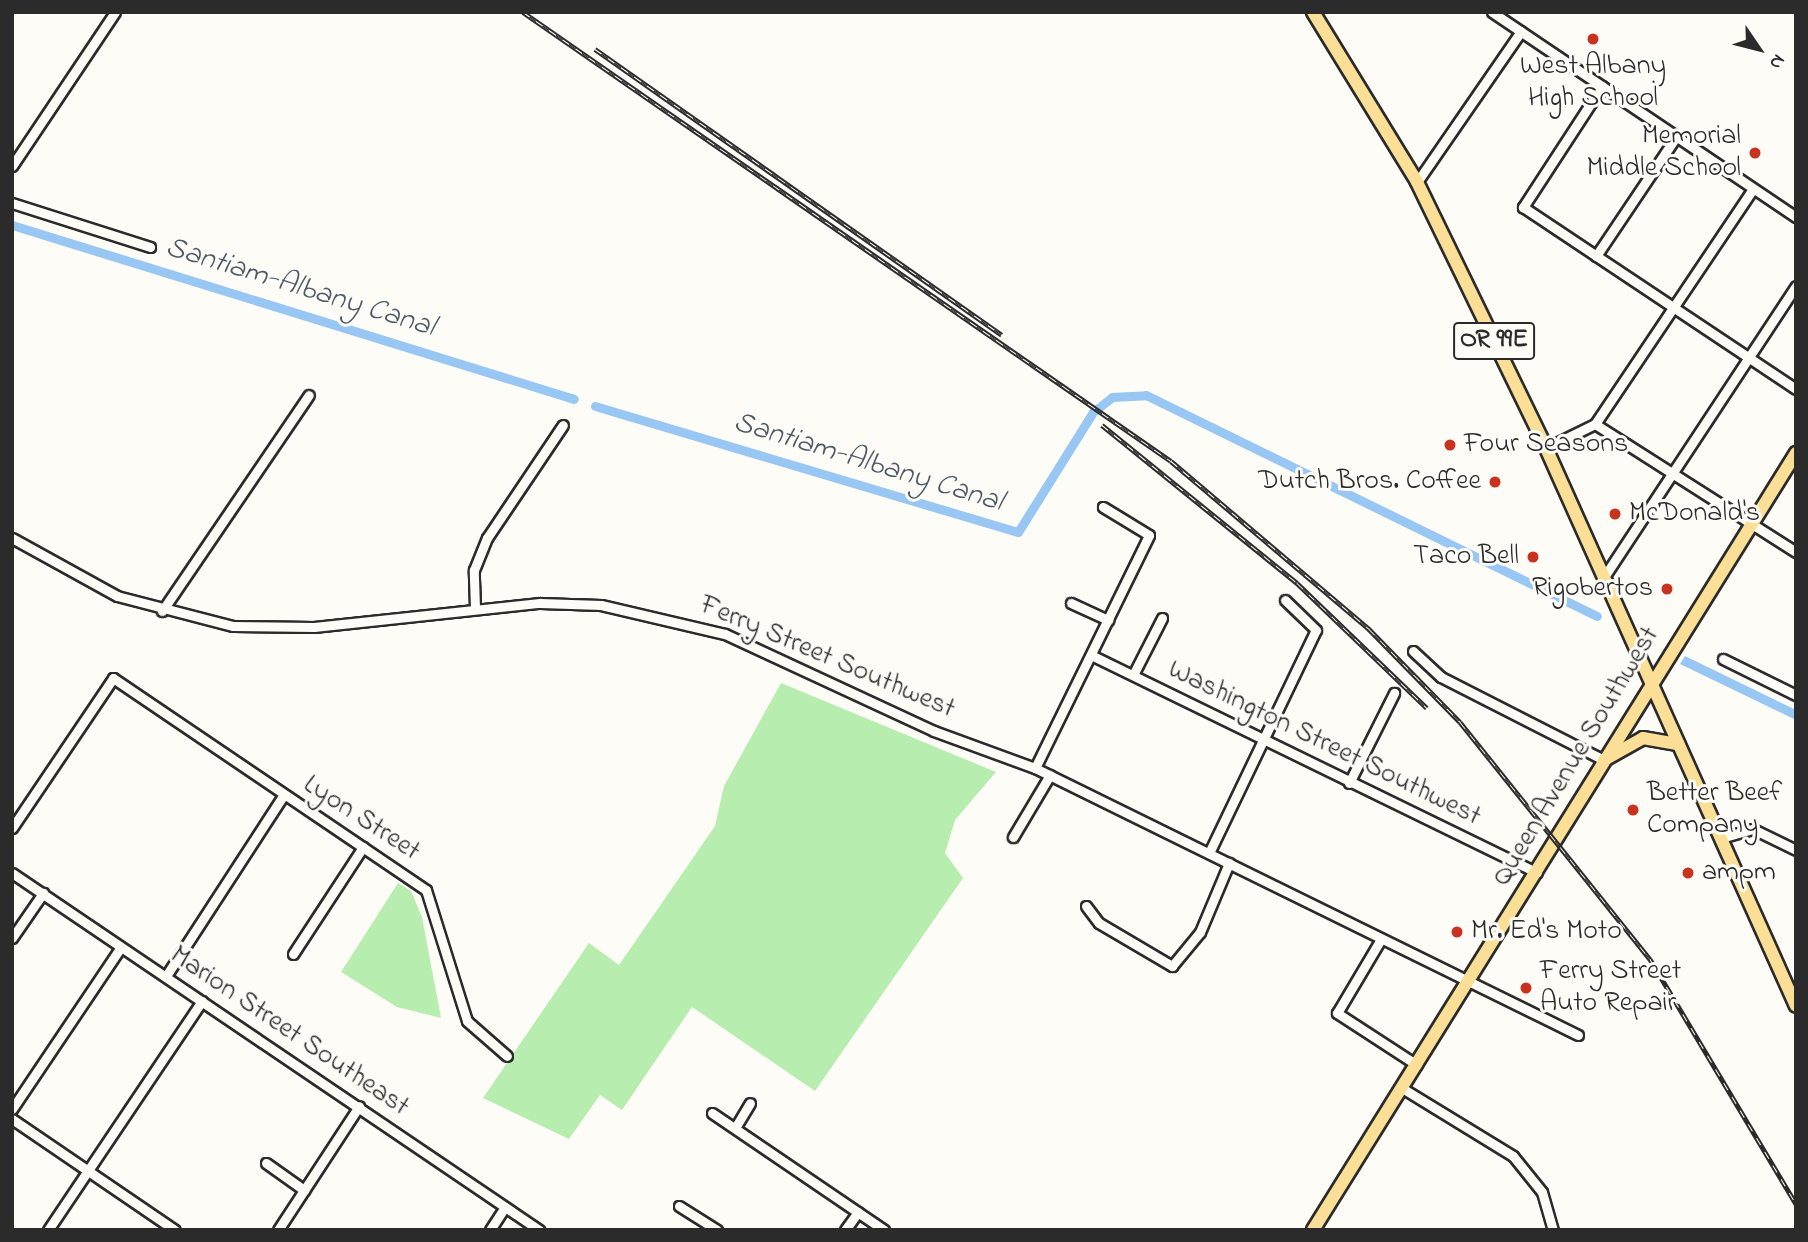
<!DOCTYPE html>
<style>
body{margin:0}
#map{position:relative;width:1808px;height:1242px;overflow:hidden;background:#fdfcf7;font-family:"Indie Flower",sans-serif}
div>[style]{position:absolute}
.green>*{inset:0;background:#b7edaf}
.water>*{inset:0;background:#99c7f4}
.canal>*{height:9px;margin:-4.5px;padding:0 4.5px;transform-origin:4.5px;border-radius:4.5px;background:#99c7f4}
.roads{filter:drop-shadow(2px 0 #2b2b2b) drop-shadow(-2px 0 #2b2b2b) drop-shadow(0 2px #2b2b2b) drop-shadow(0 -2px #2b2b2b)}
.minor>*{height:9px;margin:-4.5px;padding:0 4.5px;transform-origin:4.5px;border-radius:4.5px;background:#fdfcf7}
.major>*{height:12px;margin:-6px;padding:0 6px;transform-origin:6px;border-radius:6px;background:#fbdf96}
.rail>*{height:5px;margin-top:-2.5px;transform-origin:0;background:repeating-linear-gradient(90deg,#fdfcf7 0 8px,#2b2b2b 0 16px);box-sizing:border-box;border-block:2px solid #2b2b2b}
.dots>*{width:19px;height:19px;translate:-50% -50%;box-sizing:border-box;border:4px solid #fdfcf7;border-radius:50%}
span{translate:-50% -50%;white-space:nowrap;text-align:center;line-height:1.15;-webkit-text-stroke:6px #fdfcf7;paint-order:stroke}
.shield-label span{padding:2px 5px;background:#fdfcf7;border:2px solid;border-radius:5px;-webkit-text-stroke-width:0}
.shield-label{font-size:26px;color:#2b2b2b;font-weight:700}
.poi-label{font-size:28px;color:#2b2b2b}
.right{translate:-100% -50%;text-align:right}
.left{translate:0 -50%;text-align:left}
.street-label{font-size:28px;color:#2b2b2b}
.water-label{font-size:30px;color:#4c5a67;font-style:italic}
.frame{position:absolute;inset:0;border:14px solid #2b2b2b;pointer-events:none}
.north{position:absolute;left:1724px;top:14px;width:70px;height:70px;-webkit-text-stroke:5px #fdfcf7;paint-order:stroke;rotate:125deg;font-size:19px;font-weight:700;line-height:28px;text-align:center;color:#2b2b2b}
.north::after{content:'';display:block;margin:auto;width:24px;height:32px;background:#2b2b2b;clip-path:polygon(50% 0,100% 100%,50% 72%,0 100%)}
</style>
<div id="map">
<div class="green">
<i style="clip-path:polygon(781px 683px,996px 772px,955px 820px,945px 853px,963px 878px,815px 1091px,692px 1007px,622px 1110px,600px 1095px,569px 1139px,483px 1098px,589px 943px,619px 965px,715px 826px,724px 786px)"></i>
<i style="clip-path:polygon(398px 883px,411px 891px,422px 917px,441px 1018px,397px 1007px,341px 972px)"></i>
</div>
<div class="water">
<i style="clip-path:polygon(1685px 656px,1796px 710px,1796px 720px,1680px 664px)"></i>
</div>
<div class="canal">
<i style="left:12px;top:225px;width:588px;rotate:17.2deg"></i>
<i style="left:595px;top:406px;width:441px;rotate:16.6deg"></i>
<i style="left:1018px;top:532px;width:142px;rotate:-58deg"></i>
<i style="left:1093px;top:412px;width:24px;rotate:-38deg"></i>
<i style="left:1112px;top:397px;width:34px;rotate:-3deg"></i>
<i style="left:1146px;top:395px;width:502px;rotate:26.11deg"></i>
</div>
<div class="roads">
<div class="minor">
<i style="left:1492px;top:12px;width:367px;rotate:34deg"></i>
<i style="left:1602px;top:86px;width:145px;rotate:123.1deg"></i>
<i style="left:1523px;top:207px;width:328px;rotate:33.7deg"></i>
<i style="left:12px;top:166px;width:185px;rotate:-56.2deg"></i>
<i style="left:1417px;top:182px;width:183px;rotate:-55.4deg"></i>
<i style="left:12px;top:203px;width:145px;rotate:17.7deg"></i>
<i style="left:1596px;top:256px;width:143px;rotate:-56.1deg"></i>
<i style="left:1595px;top:424px;width:238px;rotate:32.5deg"></i>
<i style="left:1546px;top:448px;width:55px;rotate:-26.1deg"></i>
<i style="left:1595px;top:424px;width:283px;rotate:-56.1deg"></i>
<i style="left:12px;top:538px;width:120px;rotate:28.9deg"></i>
<i style="left:117px;top:596px;width:120px;rotate:14.5deg"></i>
<i style="left:233px;top:626px;width:81px;rotate:0.7deg"></i>
<i style="left:314px;top:627px;width:227px;rotate:-6.1deg"></i>
<i style="left:540px;top:603px;width:61px;rotate:1.9deg"></i>
<i style="left:601px;top:605px;width:127px;rotate:13.2deg"></i>
<i style="left:725px;top:634px;width:230px;rotate:24.9deg"></i>
<i style="left:934px;top:731px;width:108px;rotate:20.1deg"></i>
<i style="left:1035px;top:768px;width:605px;rotate:26.18deg"></i>
<i style="left:1602px;top:580px;width:352px;rotate:-56.6deg"></i>
<i style="left:1071px;top:603px;width:41px;rotate:24.7deg"></i>
<i style="left:475px;top:607px;width:37px;rotate:-92deg"></i>
<i style="left:474px;top:570px;width:35px;rotate:-68deg"></i>
<i style="left:487px;top:538px;width:136px;rotate:-56.1deg"></i>
<i style="left:162px;top:611px;width:261px;rotate:-55.8deg"></i>
<i style="left:1413px;top:651px;width:38px;rotate:43deg"></i>
<i style="left:1441px;top:677px;width:183px;rotate:27deg"></i>
<i style="left:1091px;top:655px;width:496px;rotate:26deg"></i>
<i style="left:1723px;top:659px;width:81px;rotate:26.3deg"></i>
<i style="left:1133px;top:675px;width:64px;rotate:-63deg"></i>
<i style="left:1035px;top:768px;width:259px;rotate:-63.9deg"></i>
<i style="left:1149px;top:535px;width:54px;rotate:-148.7deg"></i>
<i style="left:1349px;top:783px;width:101px;rotate:-63.4deg"></i>
<i style="left:12px;top:828px;width:181px;rotate:-56deg"></i>
<i style="left:113px;top:678px;width:378px;rotate:34.1deg"></i>
<i style="left:426px;top:890px;width:137px;rotate:72.6deg"></i>
<i style="left:467px;top:1021px;width:53px;rotate:41.2deg"></i>
<i style="left:1013px;top:837px;width:72px;rotate:-59.2deg"></i>
<i style="left:1721px;top:838px;width:33px;rotate:-16deg"></i>
<i style="left:1753px;top:829px;width:48px;rotate:26deg"></i>
<i style="left:1209px;top:853px;width:247px;rotate:-64.4deg"></i>
<i style="left:1316px;top:630px;width:43px;rotate:-135.9deg"></i>
<i style="left:12px;top:873px;width:637px;rotate:34.11deg"></i>
<i style="left:1086px;top:906px;width:21px;rotate:53deg"></i>
<i style="left:1099px;top:923px;width:85px;rotate:30.5deg"></i>
<i style="left:1172px;top:966px;width:44px;rotate:-50.5deg"></i>
<i style="left:1200px;top:932px;width:75px;rotate:-67.2deg"></i>
<i style="left:12px;top:938px;width:55px;rotate:-55.4deg"></i>
<i style="left:1381px;top:939px;width:86px;rotate:120.7deg"></i>
<i style="left:1337px;top:1013px;width:95px;rotate:33deg"></i>
<i style="left:293px;top:954px;width:128px;rotate:-56.8deg"></i>
<i style="left:166px;top:976px;width:215px;rotate:-57deg"></i>
<i style="left:1402px;top:1088px;width:130px;rotate:31.5deg"></i>
<i style="left:1513px;top:1156px;width:46px;rotate:51.1deg"></i>
<i style="left:1542px;top:1192px;width:40px;rotate:74deg"></i>
<i style="left:12px;top:1109px;width:195px;rotate:-56.1deg"></i>
<i style="left:712px;top:1113px;width:208px;rotate:34.2deg"></i>
<i style="left:12px;top:1119px;width:197px;rotate:34.3deg"></i>
<i style="left:735px;top:1128px;width:29px;rotate:-59deg"></i>
<i style="left:266px;top:1163px;width:47px;rotate:35.4deg"></i>
<i style="left:679px;top:1206px;width:45px;rotate:32.3deg"></i>
<i style="left:48px;top:1230px;width:276px;rotate:-56.1deg"></i>
<i style="left:278px;top:1230px;width:148px;rotate:-56.8deg"></i>
<i style="left:490px;top:1230px;width:27px;rotate:-57deg"></i>
<i style="left:845px;top:1230px;width:22px;rotate:-54deg"></i>
</div>
<div class="major">
<i style="left:1313px;top:12px;width:199px;rotate:58.5deg"></i>
<i style="left:1417px;top:182px;width:296px;rotate:64.1deg"></i>
<i style="left:1546px;top:448px;width:611px;rotate:65.87deg"></i>
<i style="left:1604px;top:760px;width:45px;rotate:-29.4deg"></i>
<i style="left:1643px;top:738px;width:36px;rotate:10deg"></i>
<i style="left:1313px;top:1230px;width:915px;rotate:-58.13deg"></i>
</div>
</div>
<div class="rail">
<i style="left:523px;top:12px;width:788px;rotate:34.72deg"></i>
<i style="left:1171px;top:461px;width:260px;rotate:40.3deg"></i>
<i style="left:1369px;top:629px;width:130px;rotate:45.6deg"></i>
<i style="left:1460px;top:722px;width:304px;rotate:51.3deg"></i>
<i style="left:1650px;top:959px;width:285px;rotate:59.2deg"></i>
<i style="left:595px;top:49px;width:497px;rotate:35.1deg"></i>
<i style="left:1102px;top:425px;width:251px;rotate:39deg"></i>
<i style="left:1297px;top:583px;width:180px;rotate:43.9deg"></i>
</div>
<div class="dots">
<i style="left:1593px;top:39px;background:#c8321e"></i>
<i style="left:1755px;top:153px;background:#c8321e"></i>
<i style="left:1450px;top:445px;background:#c8321e"></i>
<i style="left:1495px;top:482px;background:#c8321e"></i>
<i style="left:1615px;top:514px;background:#c8321e"></i>
<i style="left:1533px;top:557px;background:#c8321e"></i>
<i style="left:1667px;top:589px;background:#c8321e"></i>
<i style="left:1633px;top:810px;background:#c8321e"></i>
<i style="left:1688px;top:873px;background:#c8321e"></i>
<i style="left:1457px;top:932px;background:#c8321e"></i>
<i style="left:1526px;top:988px;background:#c8321e"></i>
</div>
<div class="shield-label">
<span style="left:1494px;top:341px">OR 99E</span>
</div>
<div class="poi-label">
<span style="left:1593px;top:83px">West Albany<br>High School</span>
<span class="right" style="left:1741px;top:153px">Memorial<br>Middle School</span>
<span class="left" style="left:1464px;top:445px">Four Seasons</span>
<span class="right" style="left:1481px;top:482px">Dutch Bros. Coffee</span>
<span class="left" style="left:1629px;top:514px">McDonald's</span>
<span class="right" style="left:1519px;top:557px">Taco Bell</span>
<span class="right" style="left:1653px;top:589px">Rigobertos</span>
<span class="left" style="left:1647px;top:810px">Better Beef<br>Company</span>
<span class="left" style="left:1702px;top:873px">ampm</span>
<span class="left" style="left:1471px;top:932px">Mr. Ed's Moto</span>
<span class="left" style="left:1540px;top:988px">Ferry Street<br>Auto Repair</span>
</div>
<div class="street-label">
<span style="left:827px;top:658px;rotate:23deg">Ferry Street Southwest</span>
<span style="left:1324px;top:744px;rotate:26deg">Washington Street Southwest</span>
<span style="left:1577px;top:757px;rotate:-59deg">Queen Avenue Southwest</span>
<span style="left:361px;top:819px;rotate:33deg">Lyon Street</span>
<span style="left:289px;top:1032px;rotate:34deg">Marion Street Southeast</span>
</div>
<div class="water-label">
<span style="left:300px;top:288px;rotate:17deg">Santiam-Albany Canal</span>
<span style="left:868px;top:463px;rotate:17deg">Santiam-Albany Canal</span>
</div>
<div class="frame"></div>
<div class="north">N</div>
</div>
